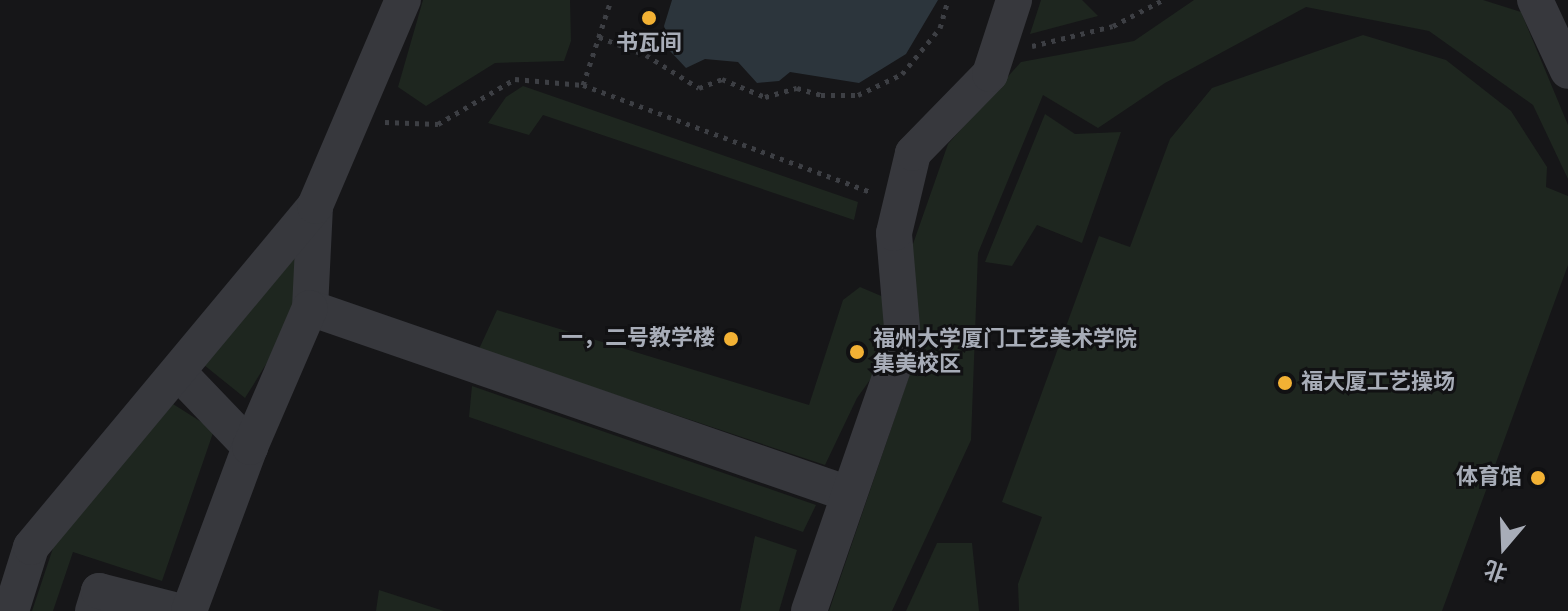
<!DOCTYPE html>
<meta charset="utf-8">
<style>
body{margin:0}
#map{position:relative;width:1568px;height:611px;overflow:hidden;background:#161618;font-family:"Sofia Sans Condensed","Noto Sans SC",sans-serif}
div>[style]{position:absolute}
.green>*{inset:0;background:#1e261f}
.water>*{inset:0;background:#2c353c}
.path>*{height:5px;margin-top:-2.5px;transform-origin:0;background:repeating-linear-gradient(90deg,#3d3f44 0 4px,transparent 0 10px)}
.minor>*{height:36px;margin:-18px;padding:0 18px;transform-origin:18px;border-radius:18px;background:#37383d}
.dots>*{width:22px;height:22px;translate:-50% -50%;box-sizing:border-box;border:4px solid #111113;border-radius:50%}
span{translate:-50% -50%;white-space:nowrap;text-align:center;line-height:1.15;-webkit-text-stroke:6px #111113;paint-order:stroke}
.poi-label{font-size:22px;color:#a8adb8;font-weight:700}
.right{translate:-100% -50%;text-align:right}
.left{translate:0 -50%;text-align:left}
.north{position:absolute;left:1464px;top:507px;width:80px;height:80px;-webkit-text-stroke:6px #111113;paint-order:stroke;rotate:199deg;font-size:22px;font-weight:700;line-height:32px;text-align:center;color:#a8adb8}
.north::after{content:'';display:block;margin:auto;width:28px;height:36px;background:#a8adb8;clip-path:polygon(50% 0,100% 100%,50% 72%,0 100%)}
</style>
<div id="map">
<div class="green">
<i style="clip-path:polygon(423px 0,570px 0,571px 41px,564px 61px,495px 63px,426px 106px,398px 87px)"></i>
<i style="clip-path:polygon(1041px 0,1082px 0,1098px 16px,1030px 34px)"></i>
<i style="clip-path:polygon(1194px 0,1483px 0,1521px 12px,1568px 125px,1568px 179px,1533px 105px,1429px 31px,1306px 7px,1165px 83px,1098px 128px,1043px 95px,978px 253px,971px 440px,892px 611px,829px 611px,909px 376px,913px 244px,948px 144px,1021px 62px,1134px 41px)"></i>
<i style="clip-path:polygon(1363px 35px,1446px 60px,1511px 111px,1547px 167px,1546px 187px,1568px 196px,1568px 265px,1442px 611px,1019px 611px,1018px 584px,1042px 517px,1002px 502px,1099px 236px,1130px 247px,1170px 139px,1212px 88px)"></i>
<i style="clip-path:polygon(523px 86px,858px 202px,854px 220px,543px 115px,529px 135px,488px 123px,506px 97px)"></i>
<i style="clip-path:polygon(1045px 114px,1075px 134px,1121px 132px,1082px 243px,1037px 225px,1012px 266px,985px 262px)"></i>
<i style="clip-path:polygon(290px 254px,301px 257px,300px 310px,245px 398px,204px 365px)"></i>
<i style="clip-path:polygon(860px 287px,886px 298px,885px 359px,857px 398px,825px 465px,479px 349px,497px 310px,809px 405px,843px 300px)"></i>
<i style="clip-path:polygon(472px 386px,816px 505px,803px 532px,469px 417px)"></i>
<i style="clip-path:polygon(173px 404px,214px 430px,162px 581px,73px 552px,53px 611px,32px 611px,54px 545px)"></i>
<i style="clip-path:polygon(755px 536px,797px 550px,779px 611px,740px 611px)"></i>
<i style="clip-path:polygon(937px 543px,972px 543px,979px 611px,906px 611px)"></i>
<i style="clip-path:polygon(379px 590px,444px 611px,376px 611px)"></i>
</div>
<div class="water">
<i style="clip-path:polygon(672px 0,938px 0,906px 54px,859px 83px,790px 72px,779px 81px,757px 83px,738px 62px,705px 59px,686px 68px,670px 51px,664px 26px)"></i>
</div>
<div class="path">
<i style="left:599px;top:37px;width:50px;rotate:21deg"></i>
<i style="left:646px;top:55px;width:62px;rotate:31.9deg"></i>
<i style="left:699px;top:88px;width:25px;rotate:-21deg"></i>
<i style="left:722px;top:79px;width:47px;rotate:22.7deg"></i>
<i style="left:765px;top:97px;width:33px;rotate:-16deg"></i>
<i style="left:797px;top:88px;width:25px;rotate:16deg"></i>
<i style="left:821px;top:95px;width:37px"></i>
<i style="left:858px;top:95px;width:49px;rotate:-25.5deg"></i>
<i style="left:902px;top:74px;width:60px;rotate:-50.4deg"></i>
<i style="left:940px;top:28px;width:29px;rotate:-74deg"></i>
<i style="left:1032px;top:46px;width:83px;rotate:-13.9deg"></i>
<i style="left:1113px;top:26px;width:56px;rotate:-27.5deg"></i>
<i style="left:583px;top:85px;width:89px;rotate:-71.8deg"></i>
<i style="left:385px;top:122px;width:53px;rotate:2.2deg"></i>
<i style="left:438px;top:124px;width:89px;rotate:-30.3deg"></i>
<i style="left:515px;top:79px;width:68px;rotate:5deg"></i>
<i style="left:583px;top:85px;width:306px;rotate:20.4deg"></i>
</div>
<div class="minor">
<i style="left:1535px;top:0;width:78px;rotate:65.1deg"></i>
<i style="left:315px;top:206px;width:102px;rotate:92.8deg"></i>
<i style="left:310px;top:308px;width:570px;rotate:19.04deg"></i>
<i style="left:179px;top:373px;width:103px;rotate:46.2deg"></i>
<i style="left:11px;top:611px;width:67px;rotate:-72.6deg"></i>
<i style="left:31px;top:547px;width:444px;rotate:-50.2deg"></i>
<i style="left:315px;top:206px;width:224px;rotate:-66.9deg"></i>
<i style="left:93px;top:611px;width:21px;rotate:-73deg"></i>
<i style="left:99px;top:591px;width:81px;rotate:14.2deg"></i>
<i style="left:189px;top:611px;width:175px;rotate:-69.6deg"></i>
<i style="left:250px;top:447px;width:151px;rotate:-66.7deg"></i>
<i style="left:809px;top:611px;width:288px;rotate:-70.9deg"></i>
<i style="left:903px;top:339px;width:106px;rotate:-94.9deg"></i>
<i style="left:894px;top:233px;width:82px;rotate:-76.6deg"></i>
<i style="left:913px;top:153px;width:110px;rotate:-45.7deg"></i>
<i style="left:990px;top:74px;width:78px;rotate:-72deg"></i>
</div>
<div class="dots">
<i style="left:649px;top:18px;background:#f2b134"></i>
<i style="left:731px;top:339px;background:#f2b134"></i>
<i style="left:857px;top:352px;background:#f2b134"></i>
<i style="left:1285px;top:383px;background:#f2b134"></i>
<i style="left:1538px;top:478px;background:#f2b134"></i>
</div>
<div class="poi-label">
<span style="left:649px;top:44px">书瓦间</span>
<span class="right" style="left:715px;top:339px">一，二号教学楼</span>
<span class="left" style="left:873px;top:352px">福州大学厦门工艺美术学院<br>集美校区</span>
<span class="left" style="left:1301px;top:383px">福大厦工艺操场</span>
<span class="right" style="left:1522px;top:478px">体育馆</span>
</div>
<div class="north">北</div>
</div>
